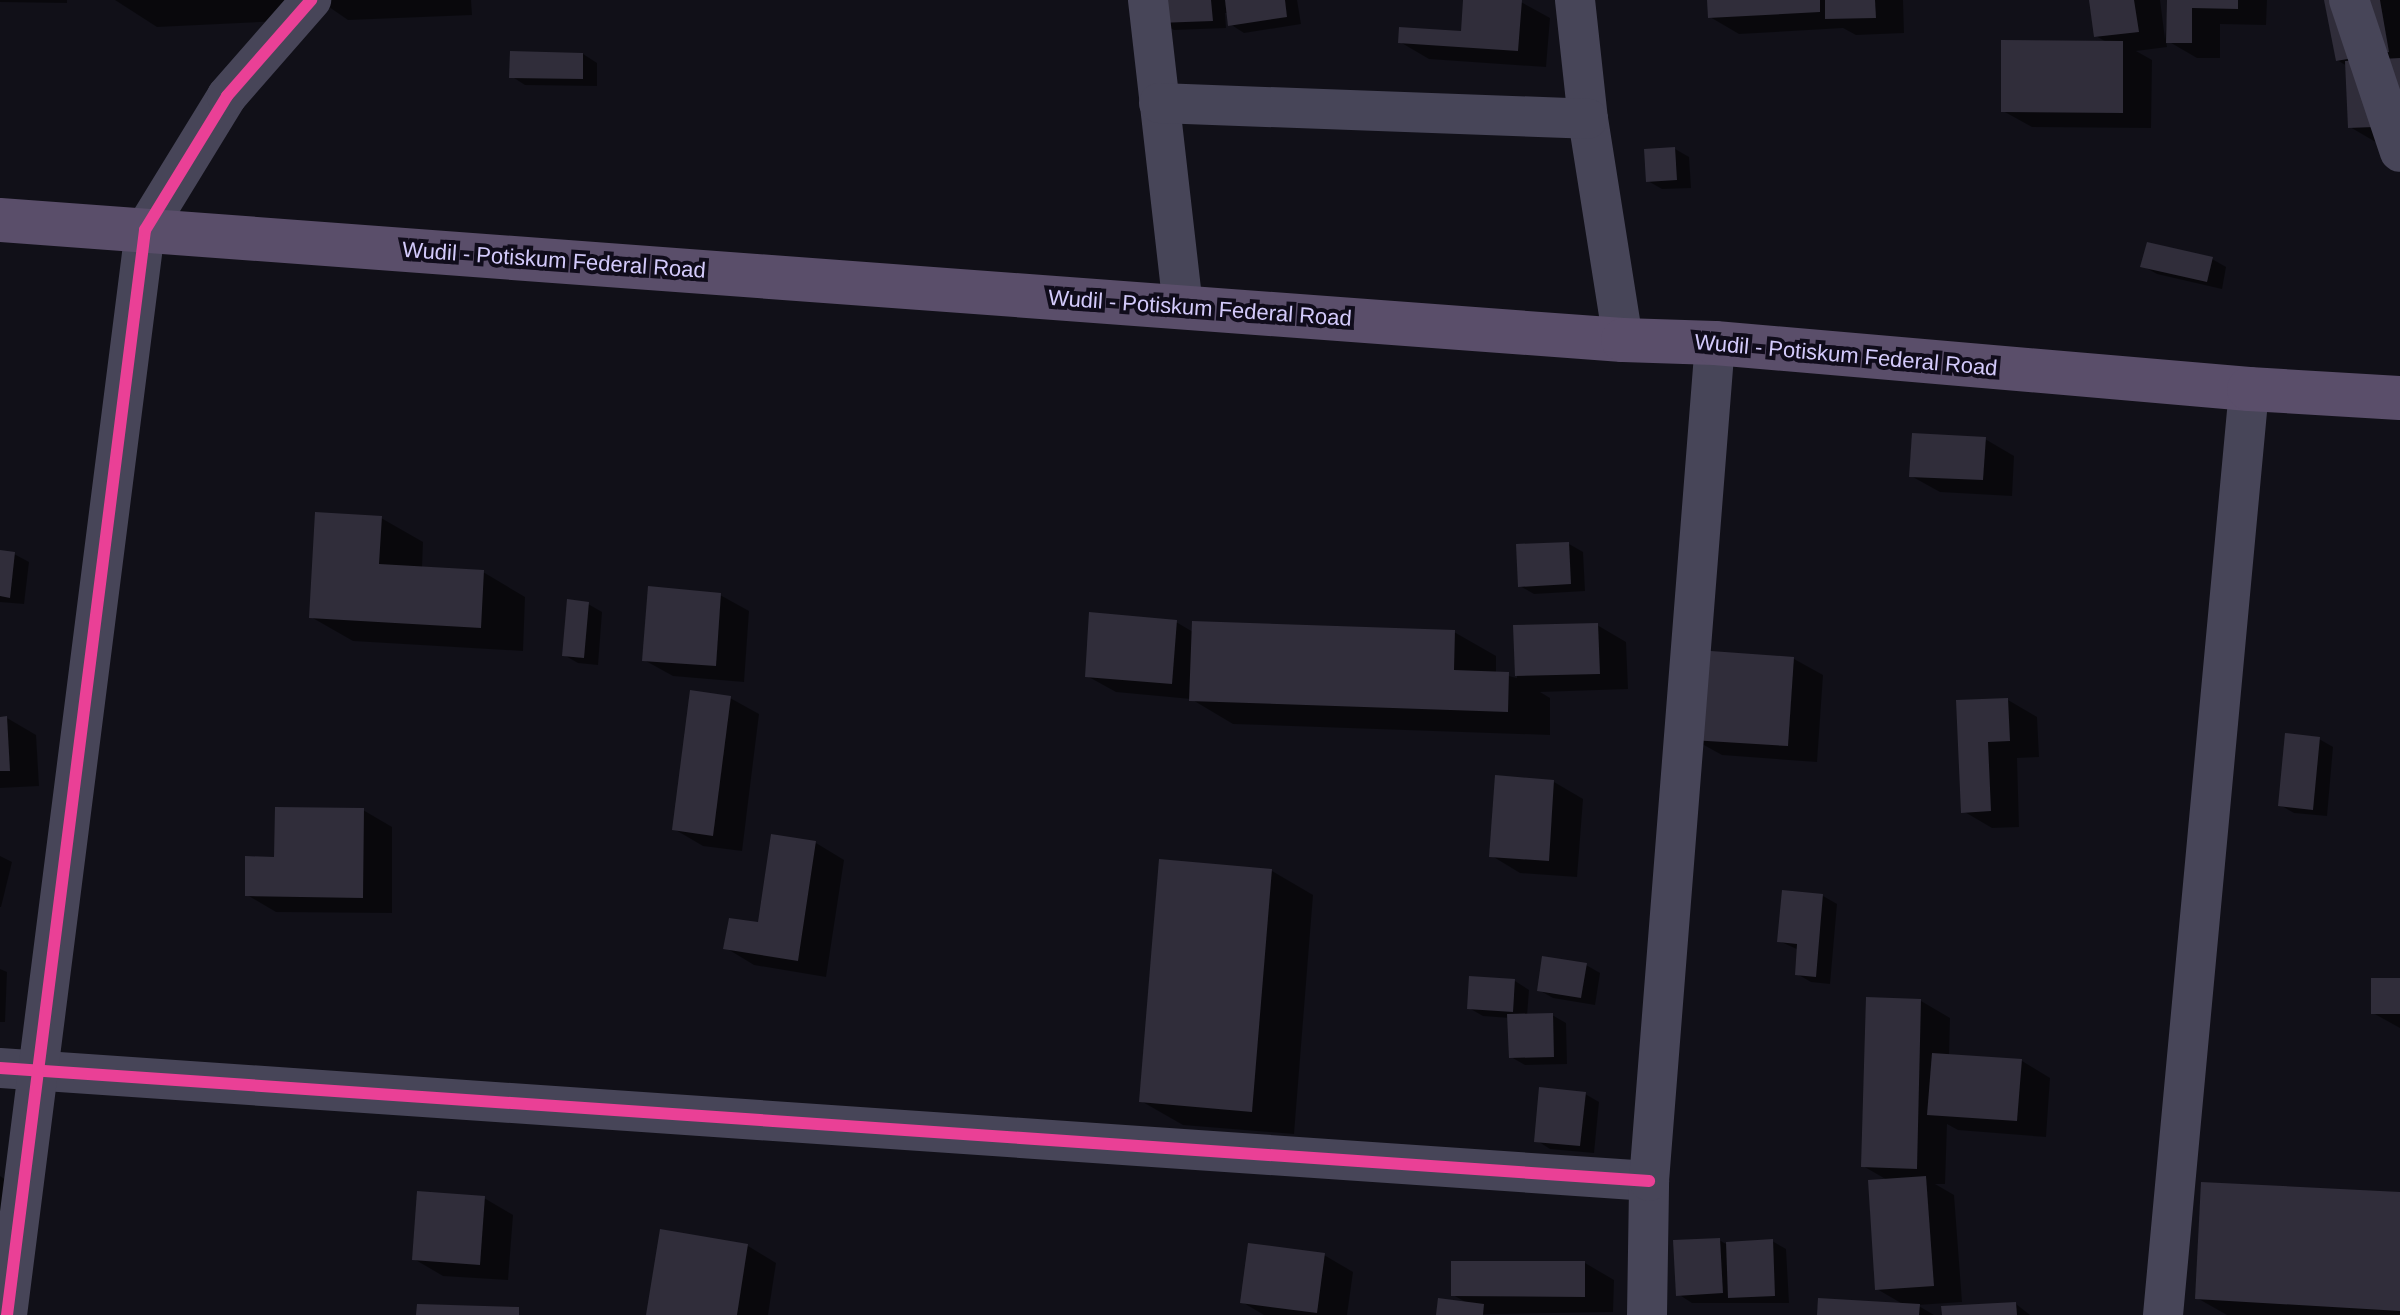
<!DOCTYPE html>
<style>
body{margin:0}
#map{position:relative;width:2400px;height:1315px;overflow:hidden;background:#111018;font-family:Arial,sans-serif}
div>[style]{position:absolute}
.shadow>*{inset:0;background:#0007}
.building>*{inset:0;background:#302d3a}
.minor>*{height:40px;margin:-20px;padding:0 20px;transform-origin:20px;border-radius:20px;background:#474558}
.primary>*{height:44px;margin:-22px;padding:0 22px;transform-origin:22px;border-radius:22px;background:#5a4e6a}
.cycleway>*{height:12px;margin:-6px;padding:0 6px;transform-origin:6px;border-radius:6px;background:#ea4096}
span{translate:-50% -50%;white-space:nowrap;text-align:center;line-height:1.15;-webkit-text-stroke:8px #100c1b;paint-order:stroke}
.street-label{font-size:22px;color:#d3cafb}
</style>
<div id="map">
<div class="shadow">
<i style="clip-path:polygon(0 0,67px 0,67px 3px,0 2px)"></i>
<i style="clip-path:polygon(115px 0,302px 0,303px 20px,157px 27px)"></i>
<i style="clip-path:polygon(319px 0,471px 0,472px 15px,348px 20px)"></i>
<i style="clip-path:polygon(1159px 0,1297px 0,1301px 24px,1244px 33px,1230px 24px,1228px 13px,1225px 13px,1226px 28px,1174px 30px,1160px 22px)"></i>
<i style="clip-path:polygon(1465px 0,1521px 2px,1550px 18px,1546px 67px,1429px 59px,1400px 42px,1462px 33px)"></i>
<i style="clip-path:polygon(1709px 0,1903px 0,1904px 33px,1856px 35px,1843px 28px,1739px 34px,1710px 17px)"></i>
<i style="clip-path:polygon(2091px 0,2160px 0,2165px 39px,2169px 0,2267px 0,2266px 25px,2220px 24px,2220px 58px,2197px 58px,2166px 40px,2167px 47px,2136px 51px,2152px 60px,2151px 128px,2032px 127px,2003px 111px,2108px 43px,2096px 36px)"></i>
<i style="clip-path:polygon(2326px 0,2400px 0,2400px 143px,2379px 144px,2350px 127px,2347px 66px,2337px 60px)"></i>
<i style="clip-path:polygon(583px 54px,597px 63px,597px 86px,525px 85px,511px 76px)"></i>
<i style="clip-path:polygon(1675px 149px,1689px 157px,1691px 188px,1662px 189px,1648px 181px)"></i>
<i style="clip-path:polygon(2212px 259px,2226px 267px,2222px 289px,2157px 274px,2143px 266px)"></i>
<i style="clip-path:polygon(1985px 439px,2014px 456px,2012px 496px,1940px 492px,1911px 476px)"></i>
<i style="clip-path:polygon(381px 518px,423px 542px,422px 568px,483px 572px,525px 597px,523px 651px,353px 641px,311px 617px)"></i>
<i style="clip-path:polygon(1569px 544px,1583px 552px,1585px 591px,1534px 594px,1520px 586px)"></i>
<i style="clip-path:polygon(0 552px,14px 554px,29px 562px,24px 604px,0 602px)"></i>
<i style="clip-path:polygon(720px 595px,749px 611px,744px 682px,673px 676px,644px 660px)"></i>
<i style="clip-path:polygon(588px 604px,602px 612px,598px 665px,578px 663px,564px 655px)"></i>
<i style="clip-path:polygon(1176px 622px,1193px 632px,1454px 632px,1496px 656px,1496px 673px,1517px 678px,1516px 627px,1597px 625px,1626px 642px,1628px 689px,1540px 692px,1550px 698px,1550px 735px,1233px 724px,1191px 699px,1116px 692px,1087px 676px)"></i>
<i style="clip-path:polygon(1794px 659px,1823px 675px,1817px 762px,1722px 755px,1693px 739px)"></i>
<i style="clip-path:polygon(730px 698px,759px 714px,742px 851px,703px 846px,674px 829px)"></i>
<i style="clip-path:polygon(2008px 700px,2037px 717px,2039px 757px,2017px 758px,2019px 827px,1992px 828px,1963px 811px,1958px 702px)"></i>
<i style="clip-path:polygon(7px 718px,36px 735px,39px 786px,0 788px,0 719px)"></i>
<i style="clip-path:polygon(2319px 739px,2333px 747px,2327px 816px,2294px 813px,2280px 805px)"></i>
<i style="clip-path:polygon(1554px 782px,1583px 799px,1577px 877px,1520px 873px,1492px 856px)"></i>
<i style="clip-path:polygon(363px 810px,392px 827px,392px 913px,276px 912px,247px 895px,276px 859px)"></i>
<i style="clip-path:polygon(816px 843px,844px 860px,826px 977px,754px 965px,726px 948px,759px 924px)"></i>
<i style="clip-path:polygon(0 856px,12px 862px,1px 907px,0 907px)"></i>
<i style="clip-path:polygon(1272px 871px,1313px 895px,1294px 1134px,1183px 1125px,1141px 1101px)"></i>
<i style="clip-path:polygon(1823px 896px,1837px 904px,1830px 984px,1811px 982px,1797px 974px,1799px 950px,1779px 941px)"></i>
<i style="clip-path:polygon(1586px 965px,1600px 973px,1595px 1005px,1553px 998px,1539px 990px)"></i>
<i style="clip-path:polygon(0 969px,7px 972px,5px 1022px,0 1022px)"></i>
<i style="clip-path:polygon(2400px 980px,2400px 1028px,2373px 1013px)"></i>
<i style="clip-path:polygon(1515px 981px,1529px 990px,1527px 1016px,1552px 1015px,1566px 1023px,1567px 1064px,1525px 1065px,1511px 1057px,1510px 1018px,1483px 1016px,1469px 1008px)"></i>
<i style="clip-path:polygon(1921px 1001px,1950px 1018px,1949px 1056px,2022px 1061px,2050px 1078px,2046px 1137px,1958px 1130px,1947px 1124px,1945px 1184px,1935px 1184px,1954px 1195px,1962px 1302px,1917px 1305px,1934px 1315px,1819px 1315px,1906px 1306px,1877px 1289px,1889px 1181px,1863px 1166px)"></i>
<i style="clip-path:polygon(1585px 1094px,1599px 1102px,1594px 1153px,1550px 1149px,1536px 1140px)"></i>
<i style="clip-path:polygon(0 1176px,6px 1180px,0 1216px)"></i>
<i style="clip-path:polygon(2400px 1194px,2400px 1315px,2227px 1315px,2197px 1298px)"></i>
<i style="clip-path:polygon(484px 1198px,513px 1215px,508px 1280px,443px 1276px,414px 1259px)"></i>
<i style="clip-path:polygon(1719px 1240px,1726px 1244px,1772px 1241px,1786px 1249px,1789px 1303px,1692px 1303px,1678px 1294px)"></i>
<i style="clip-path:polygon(748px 1246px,776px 1263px,768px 1315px,648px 1315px)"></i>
<i style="clip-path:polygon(1324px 1255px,1353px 1272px,1347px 1315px,1264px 1315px,1242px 1302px)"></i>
<i style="clip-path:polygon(1585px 1263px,1614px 1280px,1613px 1312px,1438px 1315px,1469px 1304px,1453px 1295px)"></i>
<i style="clip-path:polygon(2016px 1304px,2030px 1315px,1944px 1315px)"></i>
</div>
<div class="building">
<i style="clip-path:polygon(1157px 0,1211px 0,1213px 21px,1158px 23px)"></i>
<i style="clip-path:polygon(1225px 0,1285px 0,1287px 17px,1228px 26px)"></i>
<i style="clip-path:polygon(1463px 0,1522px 0,1518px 51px,1398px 43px,1399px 27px,1461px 31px)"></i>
<i style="clip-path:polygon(1707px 0,1820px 0,1820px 12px,1708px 18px)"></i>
<i style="clip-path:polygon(1825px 0,1875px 0,1876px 18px,1825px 19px)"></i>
<i style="clip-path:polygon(2089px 0,2134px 0,2139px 32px,2094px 37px)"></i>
<i style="clip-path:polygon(2167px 0,2238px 0,2238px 9px,2192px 8px,2192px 43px,2166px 43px)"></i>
<i style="clip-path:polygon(2324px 0,2380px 0,2389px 52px,2336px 61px)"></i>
<i style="clip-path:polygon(2001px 40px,2123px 41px,2123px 113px,2001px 112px)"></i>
<i style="clip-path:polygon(510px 51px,583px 53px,583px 79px,509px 78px)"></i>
<i style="clip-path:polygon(2400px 58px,2400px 126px,2348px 128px,2345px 61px)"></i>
<i style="clip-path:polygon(1675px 147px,1677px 180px,1646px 182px,1644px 149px)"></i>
<i style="clip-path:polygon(2147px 242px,2213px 257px,2207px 282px,2140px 267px)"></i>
<i style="clip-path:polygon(1912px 433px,1986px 437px,1983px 480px,1909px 477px)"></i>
<i style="clip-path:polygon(315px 512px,382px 516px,379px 564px,484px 570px,481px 628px,309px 618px)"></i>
<i style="clip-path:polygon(1569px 542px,1571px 584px,1518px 587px,1516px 544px)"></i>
<i style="clip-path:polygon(0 550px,15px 552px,10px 598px,0 596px)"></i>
<i style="clip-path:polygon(648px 586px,721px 593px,716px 666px,642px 661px)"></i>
<i style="clip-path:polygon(567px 599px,589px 602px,584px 658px,562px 656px)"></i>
<i style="clip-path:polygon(1089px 612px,1177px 620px,1172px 684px,1085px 677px)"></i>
<i style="clip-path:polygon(1192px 621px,1455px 630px,1454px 670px,1509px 672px,1508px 712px,1189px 701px)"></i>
<i style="clip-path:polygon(1598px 623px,1600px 674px,1515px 676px,1513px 625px)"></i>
<i style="clip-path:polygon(1697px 650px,1794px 657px,1788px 746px,1691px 740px)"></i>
<i style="clip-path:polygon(690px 690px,731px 696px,713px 836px,672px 830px)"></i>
<i style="clip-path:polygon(2008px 698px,2010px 741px,1988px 742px,1991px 811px,1961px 813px,1956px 700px)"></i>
<i style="clip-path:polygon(7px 716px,10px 771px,0 771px,0 717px)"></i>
<i style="clip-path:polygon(2285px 733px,2320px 737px,2313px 810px,2278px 806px)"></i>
<i style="clip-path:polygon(1495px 775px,1554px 780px,1549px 861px,1489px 857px)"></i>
<i style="clip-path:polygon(275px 807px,364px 808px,363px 898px,245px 896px,245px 856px,274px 857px)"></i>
<i style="clip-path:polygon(771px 834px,816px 841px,798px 961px,723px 949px,729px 918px,758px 922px)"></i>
<i style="clip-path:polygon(1159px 859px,1272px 869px,1252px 1112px,1139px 1102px)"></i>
<i style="clip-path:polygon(1782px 890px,1823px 894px,1816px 977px,1795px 975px,1797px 944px,1777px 942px)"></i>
<i style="clip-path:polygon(1542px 956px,1587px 963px,1581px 998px,1537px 991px)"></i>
<i style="clip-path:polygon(1469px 976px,1515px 979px,1513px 1012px,1467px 1009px)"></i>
<i style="clip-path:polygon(2371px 978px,2400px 978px,2400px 1014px,2371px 1014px)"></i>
<i style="clip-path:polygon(1866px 997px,1921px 999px,1917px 1169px,1861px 1167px)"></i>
<i style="clip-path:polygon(1553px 1013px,1554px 1057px,1509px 1058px,1507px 1014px)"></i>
<i style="clip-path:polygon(1932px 1053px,2022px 1059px,2017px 1121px,1927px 1115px)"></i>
<i style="clip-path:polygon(1539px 1087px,1586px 1092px,1580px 1146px,1534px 1142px)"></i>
<i style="clip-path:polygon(1926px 1176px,1934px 1286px,1875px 1290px,1868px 1180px)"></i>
<i style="clip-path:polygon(2201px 1182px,2400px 1192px,2400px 1311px,2195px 1299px)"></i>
<i style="clip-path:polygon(417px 1191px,485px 1196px,480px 1265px,412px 1260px)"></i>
<i style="clip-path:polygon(660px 1229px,748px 1244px,737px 1315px,646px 1315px)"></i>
<i style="clip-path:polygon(1720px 1238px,1723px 1293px,1676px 1296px,1673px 1240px)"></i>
<i style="clip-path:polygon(1773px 1239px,1775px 1296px,1728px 1298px,1726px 1242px)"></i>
<i style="clip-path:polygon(1248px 1243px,1325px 1253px,1317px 1313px,1240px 1303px)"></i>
<i style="clip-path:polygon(1451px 1261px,1585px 1261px,1585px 1297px,1451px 1296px)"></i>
<i style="clip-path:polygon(1438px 1298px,1484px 1304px,1483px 1315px,1436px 1315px)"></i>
<i style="clip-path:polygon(1818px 1298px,1920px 1304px,1919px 1315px,1817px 1315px)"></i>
<i style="clip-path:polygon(2016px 1302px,2017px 1315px,1942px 1315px,1941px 1306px)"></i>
<i style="clip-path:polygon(417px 1304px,519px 1307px,519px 1315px,416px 1315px)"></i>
</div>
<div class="minor">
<i style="left:1148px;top:0;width:309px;rotate:83.5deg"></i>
<i style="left:1575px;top:0;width:120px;rotate:83.8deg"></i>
<i style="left:1588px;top:119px;width:224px;rotate:81deg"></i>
<i style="left:2349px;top:0;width:160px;rotate:71.5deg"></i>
<i style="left:1159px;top:103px;width:429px;rotate:2.1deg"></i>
<i style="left:0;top:1068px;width:1653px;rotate:3.92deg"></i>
<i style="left:7px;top:1315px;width:1094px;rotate:-82.75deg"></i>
<i style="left:145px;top:230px;width:157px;rotate:-58.5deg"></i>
<i style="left:227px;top:96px;width:128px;rotate:-48.8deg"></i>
<i style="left:1647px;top:1315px;width:134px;rotate:-89.1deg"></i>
<i style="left:1649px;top:1181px;width:841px;rotate:-85.5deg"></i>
<i style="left:2163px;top:1315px;width:930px;rotate:-84.69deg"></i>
</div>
<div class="primary">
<i style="left:0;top:220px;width:1627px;rotate:4.23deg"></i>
<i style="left:1623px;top:340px;width:92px;rotate:1.9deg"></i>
<i style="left:1715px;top:343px;width:536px;rotate:4.92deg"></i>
<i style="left:2249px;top:389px;width:151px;rotate:3.4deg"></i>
</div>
<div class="cycleway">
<i style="left:0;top:1068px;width:1653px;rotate:3.92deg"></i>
<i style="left:7px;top:1315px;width:1094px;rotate:-82.75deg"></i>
<i style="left:145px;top:230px;width:157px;rotate:-58.5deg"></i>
<i style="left:227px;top:96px;width:128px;rotate:-48.8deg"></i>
</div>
<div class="street-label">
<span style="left:554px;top:260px;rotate:4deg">Wudil - Potiskum Federal Road</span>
<span style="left:1200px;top:308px;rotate:4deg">Wudil - Potiskum Federal Road</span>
<span style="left:1846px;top:355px;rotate:5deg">Wudil - Potiskum Federal Road</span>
</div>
</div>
